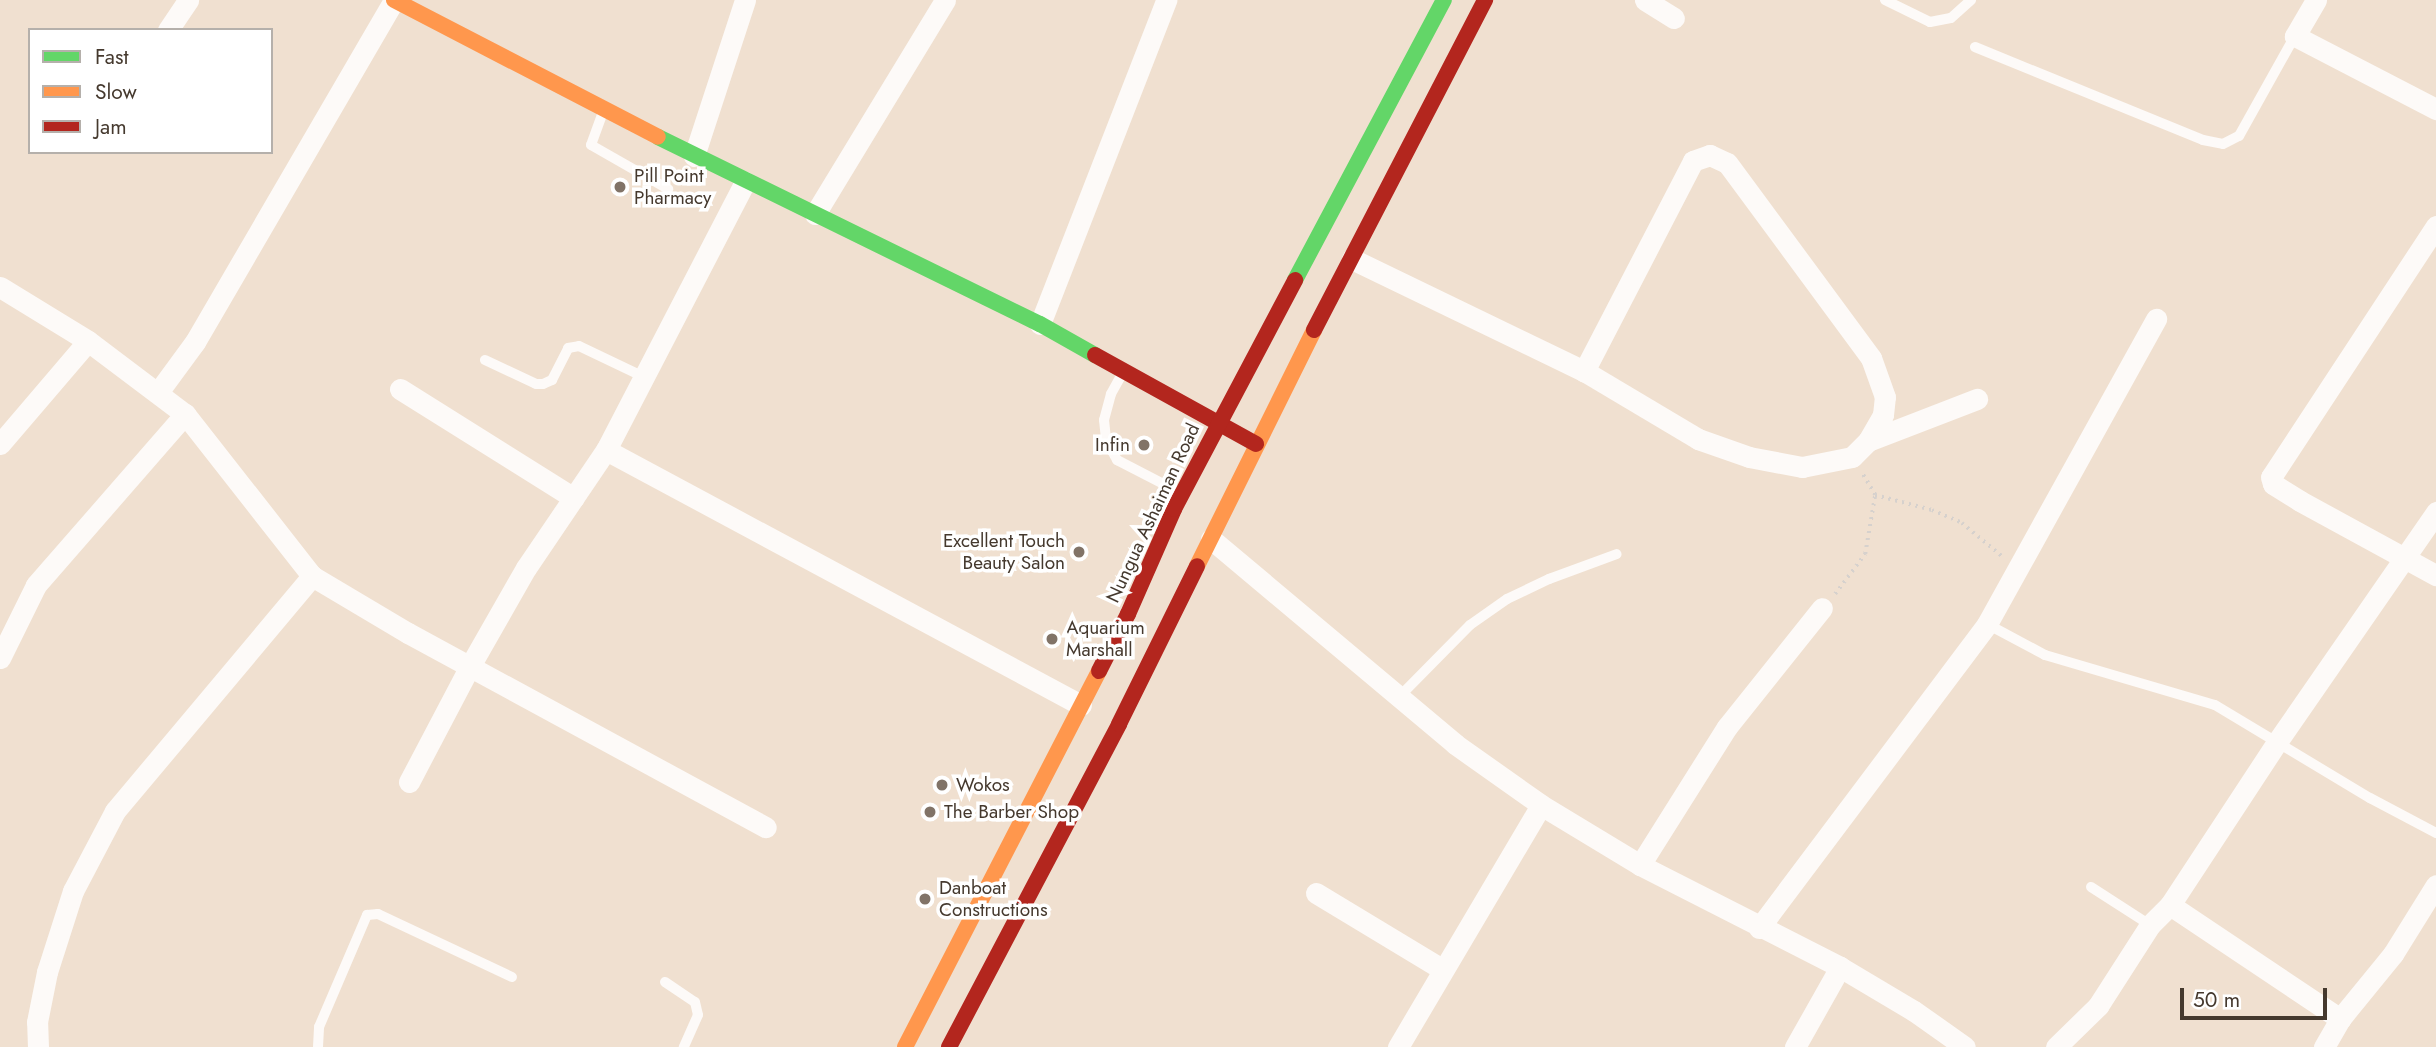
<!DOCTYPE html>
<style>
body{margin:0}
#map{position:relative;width:2436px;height:1047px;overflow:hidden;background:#f0e0d0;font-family:Jost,sans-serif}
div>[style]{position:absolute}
.path>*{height:3.5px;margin-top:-1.75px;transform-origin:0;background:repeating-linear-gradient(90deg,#d6d1cd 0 2px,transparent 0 7px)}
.lane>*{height:10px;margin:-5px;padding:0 5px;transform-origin:5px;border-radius:5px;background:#fdfaf8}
.street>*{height:21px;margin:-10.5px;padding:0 10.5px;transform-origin:10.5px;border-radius:10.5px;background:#fdfaf8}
.fast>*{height:16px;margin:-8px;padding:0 8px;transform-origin:8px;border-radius:8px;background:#63d668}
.slow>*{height:16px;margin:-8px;padding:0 8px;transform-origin:8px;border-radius:8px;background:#ff974d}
.jam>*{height:16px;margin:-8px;padding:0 8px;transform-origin:8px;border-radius:8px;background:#b3261e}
.dots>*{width:19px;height:19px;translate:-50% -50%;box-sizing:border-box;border:4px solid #fff;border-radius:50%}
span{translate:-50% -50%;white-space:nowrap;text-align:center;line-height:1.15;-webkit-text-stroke:7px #fff;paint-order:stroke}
.poi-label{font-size:19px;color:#45392e}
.left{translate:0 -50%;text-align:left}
.right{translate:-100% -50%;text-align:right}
.street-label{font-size:19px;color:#45392e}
.legend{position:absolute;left:28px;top:28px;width:245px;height:126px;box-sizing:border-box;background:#fff;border:2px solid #b5b0ab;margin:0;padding:9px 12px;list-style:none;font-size:21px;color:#45392e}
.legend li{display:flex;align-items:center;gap:14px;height:35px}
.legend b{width:35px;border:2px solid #b5b0ab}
.scale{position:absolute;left:2180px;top:988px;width:147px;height:32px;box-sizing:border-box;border:4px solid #45392e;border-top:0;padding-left:9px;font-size:21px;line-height:24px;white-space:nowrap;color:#45392e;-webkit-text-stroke:5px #fff;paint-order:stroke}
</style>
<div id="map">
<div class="path">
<i style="left:1875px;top:495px;width:59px;rotate:14.7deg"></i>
<i style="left:1932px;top:510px;width:33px;rotate:23deg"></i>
<i style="left:1962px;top:523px;width:53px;rotate:39.7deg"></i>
<i style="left:1835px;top:594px;width:50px;rotate:-53.1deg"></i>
<i style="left:1865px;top:554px;width:60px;rotate:-80.4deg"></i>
<i style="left:1875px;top:495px;width:27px;rotate:-121deg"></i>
</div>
<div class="lane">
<i style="left:1885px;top:0;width:50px;rotate:26.1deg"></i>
<i style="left:1930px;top:22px;width:21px;rotate:-11deg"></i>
<i style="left:1951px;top:18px;width:27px;rotate:-42deg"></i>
<i style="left:1975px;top:47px;width:246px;rotate:22.2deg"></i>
<i style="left:2203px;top:140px;width:20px;rotate:11deg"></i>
<i style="left:2223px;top:144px;width:18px;rotate:-27deg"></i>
<i style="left:2239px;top:136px;width:115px;rotate:-60.8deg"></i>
<i style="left:603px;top:112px;width:35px;rotate:110deg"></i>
<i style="left:591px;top:145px;width:89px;rotate:29.7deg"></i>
<i style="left:485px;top:360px;width:56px;rotate:25.2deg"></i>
<i style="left:536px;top:384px;width:7px"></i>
<i style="left:543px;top:384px;width:10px;rotate:-24deg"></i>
<i style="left:552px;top:380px;width:36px;rotate:-63deg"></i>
<i style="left:568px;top:348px;width:11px;rotate:-10deg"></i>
<i style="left:579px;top:346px;width:72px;rotate:25.5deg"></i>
<i style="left:1122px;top:374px;width:23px;rotate:119deg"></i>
<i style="left:1111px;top:394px;width:27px;rotate:105deg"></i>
<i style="left:1104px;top:420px;width:20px;rotate:84deg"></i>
<i style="left:1106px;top:440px;width:23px;rotate:61deg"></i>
<i style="left:1117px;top:460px;width:70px;rotate:27.3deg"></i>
<i style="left:1987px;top:624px;width:66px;rotate:28.1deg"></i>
<i style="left:2045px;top:655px;width:177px;rotate:16.4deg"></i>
<i style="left:2215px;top:705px;width:181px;rotate:31deg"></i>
<i style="left:2370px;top:798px;width:75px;rotate:27.9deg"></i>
<i style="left:1400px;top:696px;width:100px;rotate:-45.4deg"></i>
<i style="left:1470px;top:625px;width:45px;rotate:-35.1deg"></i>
<i style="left:1507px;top:599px;width:47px;rotate:-25.5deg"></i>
<i style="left:1549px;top:579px;width:72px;rotate:-20.2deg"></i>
<i style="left:2091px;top:887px;width:70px;rotate:32.8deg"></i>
<i style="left:665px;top:982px;width:36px;rotate:34deg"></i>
<i style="left:695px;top:1002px;width:13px;rotate:77deg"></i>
<i style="left:698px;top:1015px;width:35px;rotate:114deg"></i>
<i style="left:318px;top:1047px;width:20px;rotate:-87deg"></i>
<i style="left:319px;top:1027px;width:122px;rotate:-66.8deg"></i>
<i style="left:367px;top:915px;width:11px;rotate:-5deg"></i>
<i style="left:378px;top:914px;width:148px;rotate:25.2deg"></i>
</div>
<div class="street">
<i style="left:1645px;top:0;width:34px;rotate:32deg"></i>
<i style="left:2316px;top:0;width:42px;rotate:120.3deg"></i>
<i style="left:2295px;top:36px;width:159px;rotate:27.4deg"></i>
<i style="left:168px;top:30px;width:36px;rotate:-56deg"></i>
<i style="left:694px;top:156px;width:164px;rotate:-71.9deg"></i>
<i style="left:815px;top:214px;width:250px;rotate:-58.7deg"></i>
<i style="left:2436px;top:226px;width:300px;rotate:123.3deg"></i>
<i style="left:2271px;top:477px;width:7px;rotate:74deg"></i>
<i style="left:2273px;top:484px;width:32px;rotate:32deg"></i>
<i style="left:2300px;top:501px;width:155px;rotate:28.6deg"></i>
<i style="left:1352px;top:259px;width:258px;rotate:25.8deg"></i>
<i style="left:1584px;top:371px;width:133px;rotate:30.8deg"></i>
<i style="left:1698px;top:439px;width:54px;rotate:19.4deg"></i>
<i style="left:1749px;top:457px;width:54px;rotate:10.7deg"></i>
<i style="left:1802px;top:467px;width:51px;rotate:-11.3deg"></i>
<i style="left:1852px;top:457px;width:23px;rotate:-45deg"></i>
<i style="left:1868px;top:441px;width:30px;rotate:-60deg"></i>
<i style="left:1883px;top:415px;width:18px;rotate:-84deg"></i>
<i style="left:1885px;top:397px;width:41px;rotate:-109.7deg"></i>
<i style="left:1871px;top:358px;width:242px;rotate:-126.4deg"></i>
<i style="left:1727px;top:163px;width:19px;rotate:-155deg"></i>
<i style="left:1710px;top:155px;width:18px;rotate:161deg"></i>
<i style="left:1693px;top:161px;width:237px;rotate:117.4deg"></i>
<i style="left:0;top:287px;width:103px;rotate:31.5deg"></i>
<i style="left:88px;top:341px;width:121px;rotate:37deg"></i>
<i style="left:185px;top:414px;width:206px;rotate:51.9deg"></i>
<i style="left:312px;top:576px;width:112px;rotate:30.7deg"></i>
<i style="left:408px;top:633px;width:407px;rotate:28.5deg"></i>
<i style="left:1040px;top:324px;width:348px;rotate:-68.7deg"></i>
<i style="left:400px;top:389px;width:205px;rotate:32.1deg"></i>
<i style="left:159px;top:391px;width:61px;rotate:-53.7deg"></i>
<i style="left:195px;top:342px;width:396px;rotate:-59.8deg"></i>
<i style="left:1868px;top:441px;width:117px;rotate:-21.1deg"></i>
<i style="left:0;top:444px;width:135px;rotate:-49.5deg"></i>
<i style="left:606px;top:450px;width:539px;rotate:28.23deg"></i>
<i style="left:1211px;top:539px;width:319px;rotate:40deg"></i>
<i style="left:1455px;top:744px;width:105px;rotate:35.3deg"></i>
<i style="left:1541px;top:805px;width:116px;rotate:31.2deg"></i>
<i style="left:1640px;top:865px;width:225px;rotate:27deg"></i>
<i style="left:1840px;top:967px;width:86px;rotate:30.7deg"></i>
<i style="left:1914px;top:1011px;width:62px;rotate:35.2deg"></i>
<i style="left:0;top:658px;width:81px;rotate:-63.7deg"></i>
<i style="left:36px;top:585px;width:227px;rotate:-48.9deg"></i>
<i style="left:409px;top:782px;width:131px;rotate:-62.3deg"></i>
<i style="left:470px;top:666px;width:113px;rotate:-60.3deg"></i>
<i style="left:526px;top:568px;width:143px;rotate:-55.9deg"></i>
<i style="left:606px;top:450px;width:302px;rotate:-62.6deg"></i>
<i style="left:1640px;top:865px;width:163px;rotate:-57.8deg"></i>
<i style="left:1727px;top:727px;width:152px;rotate:-51.4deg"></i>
<i style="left:1316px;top:893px;width:147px;rotate:31.1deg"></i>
<i style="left:2170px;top:905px;width:205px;rotate:33.8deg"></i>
<i style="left:1759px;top:928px;width:380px;rotate:-53.1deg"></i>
<i style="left:1987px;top:624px;width:349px;rotate:-61deg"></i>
<i style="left:38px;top:1047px;width:25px;rotate:-92deg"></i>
<i style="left:37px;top:1022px;width:51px;rotate:-78.7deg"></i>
<i style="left:47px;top:972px;width:85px;rotate:-72.2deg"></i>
<i style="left:73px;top:891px;width:90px;rotate:-62.3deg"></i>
<i style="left:115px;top:811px;width:307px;rotate:-50deg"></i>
<i style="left:1398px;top:1047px;width:281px;rotate:-59.4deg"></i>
<i style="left:1795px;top:1047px;width:92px;rotate:-60.6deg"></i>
<i style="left:2056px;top:1047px;width:59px;rotate:-44.3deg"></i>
<i style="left:2098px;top:1006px;width:96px;rotate:-57.3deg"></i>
<i style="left:2150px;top:925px;width:28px;rotate:-45deg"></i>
<i style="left:2170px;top:905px;width:195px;rotate:-56.7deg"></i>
<i style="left:2277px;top:742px;width:280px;rotate:-55.3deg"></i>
<i style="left:2324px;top:1047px;width:32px;rotate:-60deg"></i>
<i style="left:2340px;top:1019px;width:84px;rotate:-50.8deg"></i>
<i style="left:2393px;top:954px;width:81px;rotate:-58.1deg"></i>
</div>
<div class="fast">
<i style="left:658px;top:137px;width:425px;rotate:26.1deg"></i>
<i style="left:1040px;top:324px;width:63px;rotate:29.4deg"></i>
<i style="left:1295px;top:280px;width:317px;rotate:-62deg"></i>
</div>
<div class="slow">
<i style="left:394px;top:0;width:297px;rotate:27.4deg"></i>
<i style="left:1197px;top:566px;width:263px;rotate:-63.6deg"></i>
<i style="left:905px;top:1047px;width:423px;rotate:-62.7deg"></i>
</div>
<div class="jam">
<i style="left:1314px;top:330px;width:372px;rotate:-62.6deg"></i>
<i style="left:1095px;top:355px;width:184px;rotate:28.9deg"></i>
<i style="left:1099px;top:671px;width:64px;rotate:-63deg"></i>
<i style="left:1128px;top:614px;width:115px;rotate:-66.3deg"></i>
<i style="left:1174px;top:509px;width:259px;rotate:-62.1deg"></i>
<i style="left:949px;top:1047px;width:365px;rotate:-62.2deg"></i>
<i style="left:1119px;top:724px;width:176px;rotate:-63.7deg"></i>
</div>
<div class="dots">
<i style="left:620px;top:187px;background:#817367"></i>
<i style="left:1144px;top:445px;background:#817367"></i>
<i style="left:1079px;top:552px;background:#817367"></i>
<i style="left:1052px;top:639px;background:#817367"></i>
<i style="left:942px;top:785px;background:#817367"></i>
<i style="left:930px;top:812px;background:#817367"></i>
<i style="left:925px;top:899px;background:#817367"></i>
</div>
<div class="poi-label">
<span class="left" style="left:634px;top:187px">Pill Point<br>Pharmacy</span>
<span class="right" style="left:1130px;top:445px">Infin</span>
<span class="right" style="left:1065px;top:552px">Excellent Touch<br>Beauty Salon</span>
<span class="left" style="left:1066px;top:639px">Aquarium<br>Marshall</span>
<span class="left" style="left:956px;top:785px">Wokos</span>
<span class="left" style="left:944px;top:812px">The Barber Shop</span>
<span class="left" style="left:939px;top:899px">Danboat<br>Constructions</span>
</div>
<div class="street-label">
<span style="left:1153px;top:513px;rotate:-65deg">Nungua Ashaiman Road</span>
</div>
<ul class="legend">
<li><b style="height:9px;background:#63d668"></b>Fast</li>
<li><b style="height:9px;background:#ff974d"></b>Slow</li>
<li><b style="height:9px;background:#b3261e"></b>Jam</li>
</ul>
<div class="scale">50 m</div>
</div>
